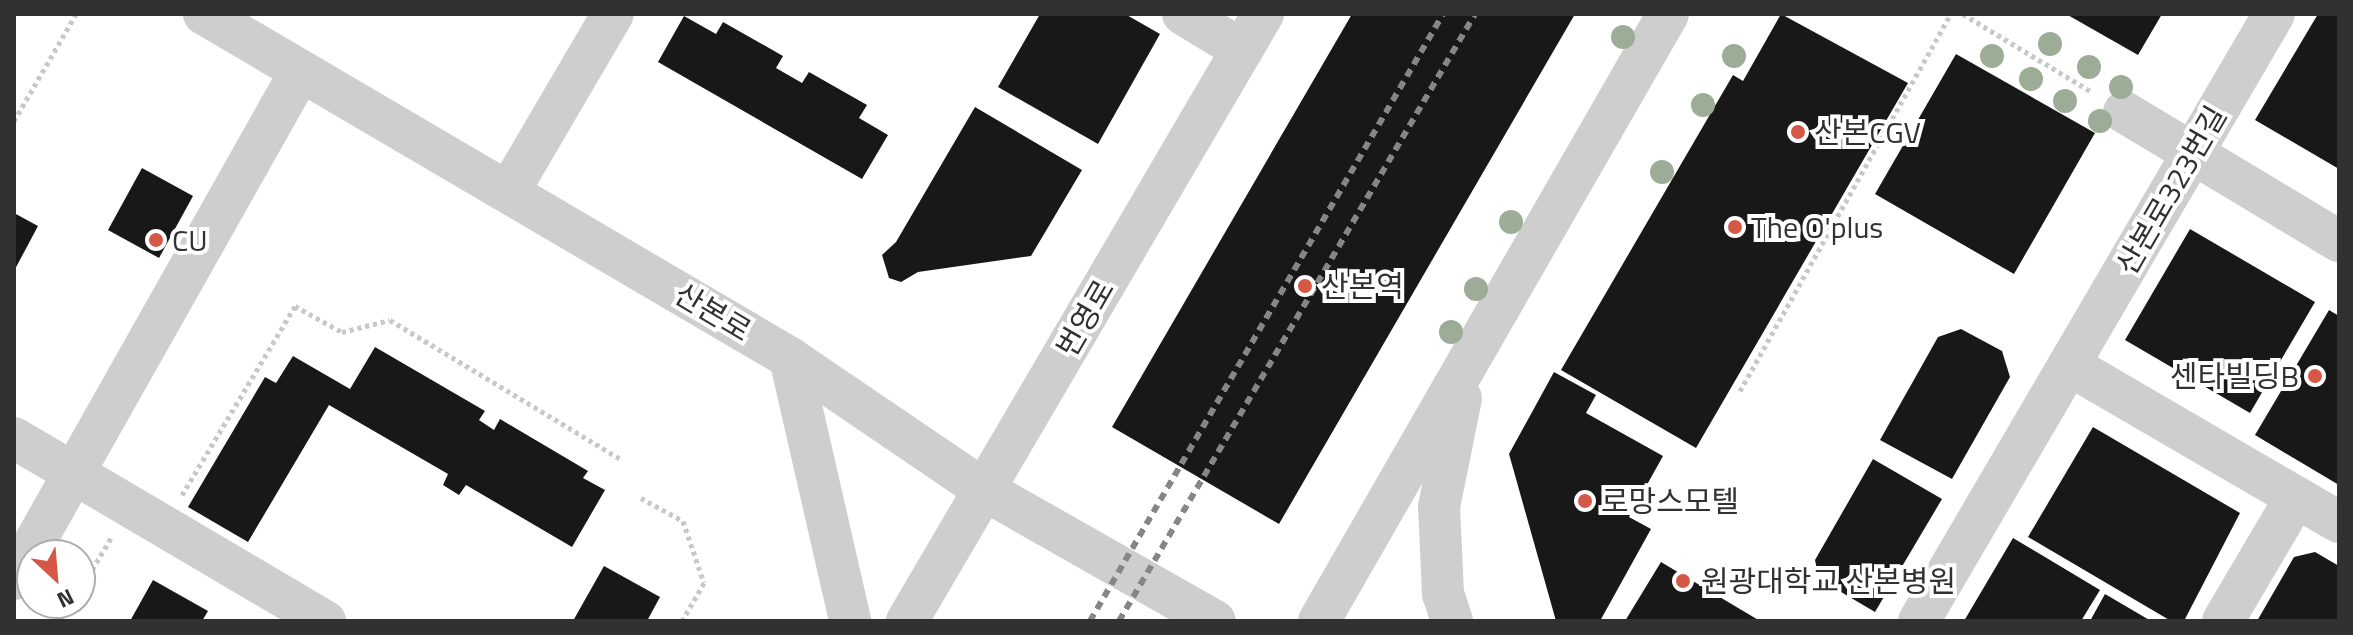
<!DOCTYPE html>
<meta charset="utf-8">
<style>
body{margin:0}
#map{position:relative;width:2353px;height:635px;overflow:hidden;background:#fff;font-family:"Titillium Web","Noto Sans KR",sans-serif}
div>[style]{position:absolute}
.building>*{inset:0;background:#181818}
.path>*{height:5px;margin-top:-2.5px;transform-origin:0;background:repeating-linear-gradient(90deg,#c8c8c8 0 4px,transparent 0 8px)}
.minor>*{height:42px;margin:-21px;padding:0 21px;transform-origin:21px;border-radius:21px;background:#cecece}
.rail>*{height:6px;margin-top:-3px;transform-origin:0;background:repeating-linear-gradient(90deg,#868686 0 8px,transparent 0 14px)}
.trees>*{width:24px;height:24px;margin:-12px;border-radius:50%;background:#9dac97}
.dots>*{width:22px;height:22px;translate:-50% -50%;box-sizing:border-box;border:4px solid #fff;border-radius:50%}
span{translate:-50% -50%;white-space:nowrap;text-align:center;line-height:1.15;-webkit-text-stroke:8px #fff;paint-order:stroke}
.poi-label{font-size:30px;color:#313131}
.left{translate:0 -50%;text-align:left}
.right{translate:-100% -50%;text-align:right}
.street-label{font-size:30px;color:#313131}
.frame{position:absolute;inset:0;border:16px solid #313131;pointer-events:none}
.north{position:absolute;left:16px;top:539px;width:80px;height:80px;box-sizing:border-box;background:#fff;border:2px solid #adadad;border-radius:50%;rotate:154deg;font-size:22px;font-weight:700;line-height:32px;text-align:center;color:#313131}
.north::after{content:'';display:block;margin:auto;width:28px;height:36px;background:#d55846;clip-path:polygon(50% 0,100% 100%,50% 72%,0 100%)}
</style>
<div id="map">
<div class="building">
<i style="clip-path:polygon(1040px 14px,1125px 14px,1160px 34px,1098px 144px,998px 87px)"></i>
<i style="clip-path:polygon(1352px 14px,1575px 14px,1279px 524px,1112px 427px)"></i>
<i style="clip-path:polygon(1781px 14px,1908px 83px,1696px 448px,1561px 370px,1733px 75px,1743px 81px)"></i>
<i style="clip-path:polygon(2066px 14px,2162px 14px,2138px 55px)"></i>
<i style="clip-path:polygon(2318px 14px,2339px 14px,2339px 169px,2255px 120px)"></i>
<i style="clip-path:polygon(684px 16px,716px 34px,723px 22px,783px 56px,776px 68px,802px 83px,809px 72px,867px 105px,859px 118px,888px 135px,862px 179px,658px 62px)"></i>
<i style="clip-path:polygon(1956px 54px,2095px 133px,2014px 274px,1875px 194px)"></i>
<i style="clip-path:polygon(975px 107px,1082px 170px,1031px 256px,918px 272px,901px 282px,889px 278px,882px 255px,896px 242px)"></i>
<i style="clip-path:polygon(142px 168px,193px 196px,159px 258px,108px 230px)"></i>
<i style="clip-path:polygon(14px 213px,38px 226px,14px 271px)"></i>
<i style="clip-path:polygon(2190px 229px,2315px 302px,2250px 413px,2125px 340px)"></i>
<i style="clip-path:polygon(2329px 310px,2339px 316px,2339px 485px,2255px 435px)"></i>
<i style="clip-path:polygon(1961px 329px,2002px 351px,2010px 377px,1952px 479px,1880px 440px,1938px 337px)"></i>
<i style="clip-path:polygon(375px 347px,485px 411px,479px 420px,494px 430px,500px 419px,588px 471px,583px 478px,605px 490px,572px 547px,466px 485px,459px 495px,443px 485px,448px 474px,329px 405px,248px 542px,188px 507px,265px 377px,276px 383px,293px 356px,350px 389px)"></i>
<i style="clip-path:polygon(1554px 372px,1596px 395px,1586px 413px,1663px 456px,1629px 517px,1651px 529px,1600px 621px,1556px 621px,1509px 454px)"></i>
<i style="clip-path:polygon(2093px 427px,2240px 513px,2184px 621px,2171px 621px,2028px 537px)"></i>
<i style="clip-path:polygon(1873px 459px,1942px 499px,1875px 612px,1819px 579px,1815px 560px)"></i>
<i style="clip-path:polygon(2013px 538px,2100px 590px,2081px 621px,1964px 621px)"></i>
<i style="clip-path:polygon(2315px 552px,2339px 566px,2339px 621px,2257px 621px,2294px 557px)"></i>
<i style="clip-path:polygon(1661px 562px,1760px 621px,1625px 621px)"></i>
<i style="clip-path:polygon(604px 566px,660px 597px,647px 621px,573px 621px)"></i>
<i style="clip-path:polygon(153px 580px,208px 611px,202px 621px,130px 621px)"></i>
<i style="clip-path:polygon(2105px 594px,2151px 621px,2090px 621px)"></i>
</div>
<div class="path">
<i style="left:1963px;top:14px;width:151px;rotate:31.2deg"></i>
<i style="left:14px;top:121px;width:124px;rotate:-59.9deg"></i>
<i style="left:1740px;top:391px;width:432px;rotate:-60.8deg"></i>
<i style="left:182px;top:495px;width:220px;rotate:-59.1deg"></i>
<i style="left:295px;top:306px;width:54px;rotate:29deg"></i>
<i style="left:342px;top:332px;width:49px;rotate:-14deg"></i>
<i style="left:390px;top:320px;width:269px;rotate:31.1deg"></i>
<i style="left:641px;top:498px;width:48px;rotate:28.7deg"></i>
<i style="left:683px;top:521px;width:65px;rotate:71.3deg"></i>
<i style="left:704px;top:583px;width:44px;rotate:120.1deg"></i>
<i style="left:80px;top:590px;width:61px;rotate:-59.2deg"></i>
<i style="left:61px;top:621px;width:21px;rotate:-59deg"></i>
</div>
<div class="minor">
<i style="left:204px;top:14px;width:680px;rotate:30.41deg"></i>
<i style="left:790px;top:358px;width:237px;rotate:34.2deg"></i>
<i style="left:986px;top:491px;width:263px;rotate:29.6deg"></i>
<i style="left:1183px;top:14px;width:69px;rotate:31.4deg"></i>
<i style="left:2124px;top:112px;width:251px;rotate:31deg"></i>
<i style="left:509px;top:191px;width:205px;rotate:-59.6deg"></i>
<i style="left:790px;top:358px;width:270px;rotate:77.1deg"></i>
<i style="left:2069px;top:365px;width:312px;rotate:30.2deg"></i>
<i style="left:14px;top:438px;width:361px;rotate:30.5deg"></i>
<i style="left:14px;top:579px;width:580px;rotate:-60.56deg"></i>
<i style="left:907px;top:621px;width:704px;rotate:-59.61deg"></i>
<i style="left:1319px;top:621px;width:700px;rotate:-60.1deg"></i>
<i style="left:1452px;top:621px;width:28px;rotate:-108deg"></i>
<i style="left:1443px;top:594px;width:87px;rotate:-92.6deg"></i>
<i style="left:1439px;top:507px;width:111px;rotate:-78.6deg"></i>
<i style="left:1919px;top:621px;width:703px;rotate:-59.68deg"></i>
<i style="left:2223px;top:621px;width:144px;rotate:-59.5deg"></i>
</div>
<div class="rail">
<i style="left:1090px;top:621px;width:702px;rotate:-59.82deg"></i>
<i style="left:1119px;top:621px;width:704px;rotate:-59.61deg"></i>
</div>
<div class="trees">
<i style="left:1623px;top:37px"></i>
<i style="left:2050px;top:44px"></i>
<i style="left:1734px;top:56px"></i>
<i style="left:1992px;top:56px"></i>
<i style="left:2089px;top:67px"></i>
<i style="left:2031px;top:79px"></i>
<i style="left:2121px;top:87px"></i>
<i style="left:2065px;top:101px"></i>
<i style="left:1703px;top:105px"></i>
<i style="left:2100px;top:121px"></i>
<i style="left:1662px;top:172px"></i>
<i style="left:1511px;top:222px"></i>
<i style="left:1476px;top:289px"></i>
<i style="left:1451px;top:332px"></i>
</div>
<div class="dots">
<i style="left:1798px;top:132px;background:#d55846"></i>
<i style="left:1735px;top:227px;background:#d55846"></i>
<i style="left:156px;top:240px;background:#d55846"></i>
<i style="left:1305px;top:286px;background:#d55846"></i>
<i style="left:2315px;top:376px;background:#d55846"></i>
<i style="left:1585px;top:501px;background:#d55846"></i>
<i style="left:1683px;top:581px;background:#d55846"></i>
</div>
<div class="poi-label">
<span class="left" style="left:1814px;top:132px">산본CGV</span>
<span class="left" style="left:1751px;top:227px">The O'plus</span>
<span class="left" style="left:172px;top:240px">CU</span>
<span class="left" style="left:1321px;top:286px">산본역</span>
<span class="right" style="left:2299px;top:376px">센타빌딩B</span>
<span class="left" style="left:1601px;top:501px">로망스모텔</span>
<span class="left" style="left:1701px;top:581px">원광대학교 산본병원</span>
</div>
<div class="street-label">
<span style="left:2171px;top:190px;rotate:-60deg">산본로323번길</span>
<span style="left:713px;top:312px;rotate:31deg">산본로</span>
<span style="left:1085px;top:318px;rotate:-60deg">번영로</span>
</div>
<div class="frame"></div>
<div class="north">N</div>
</div>
